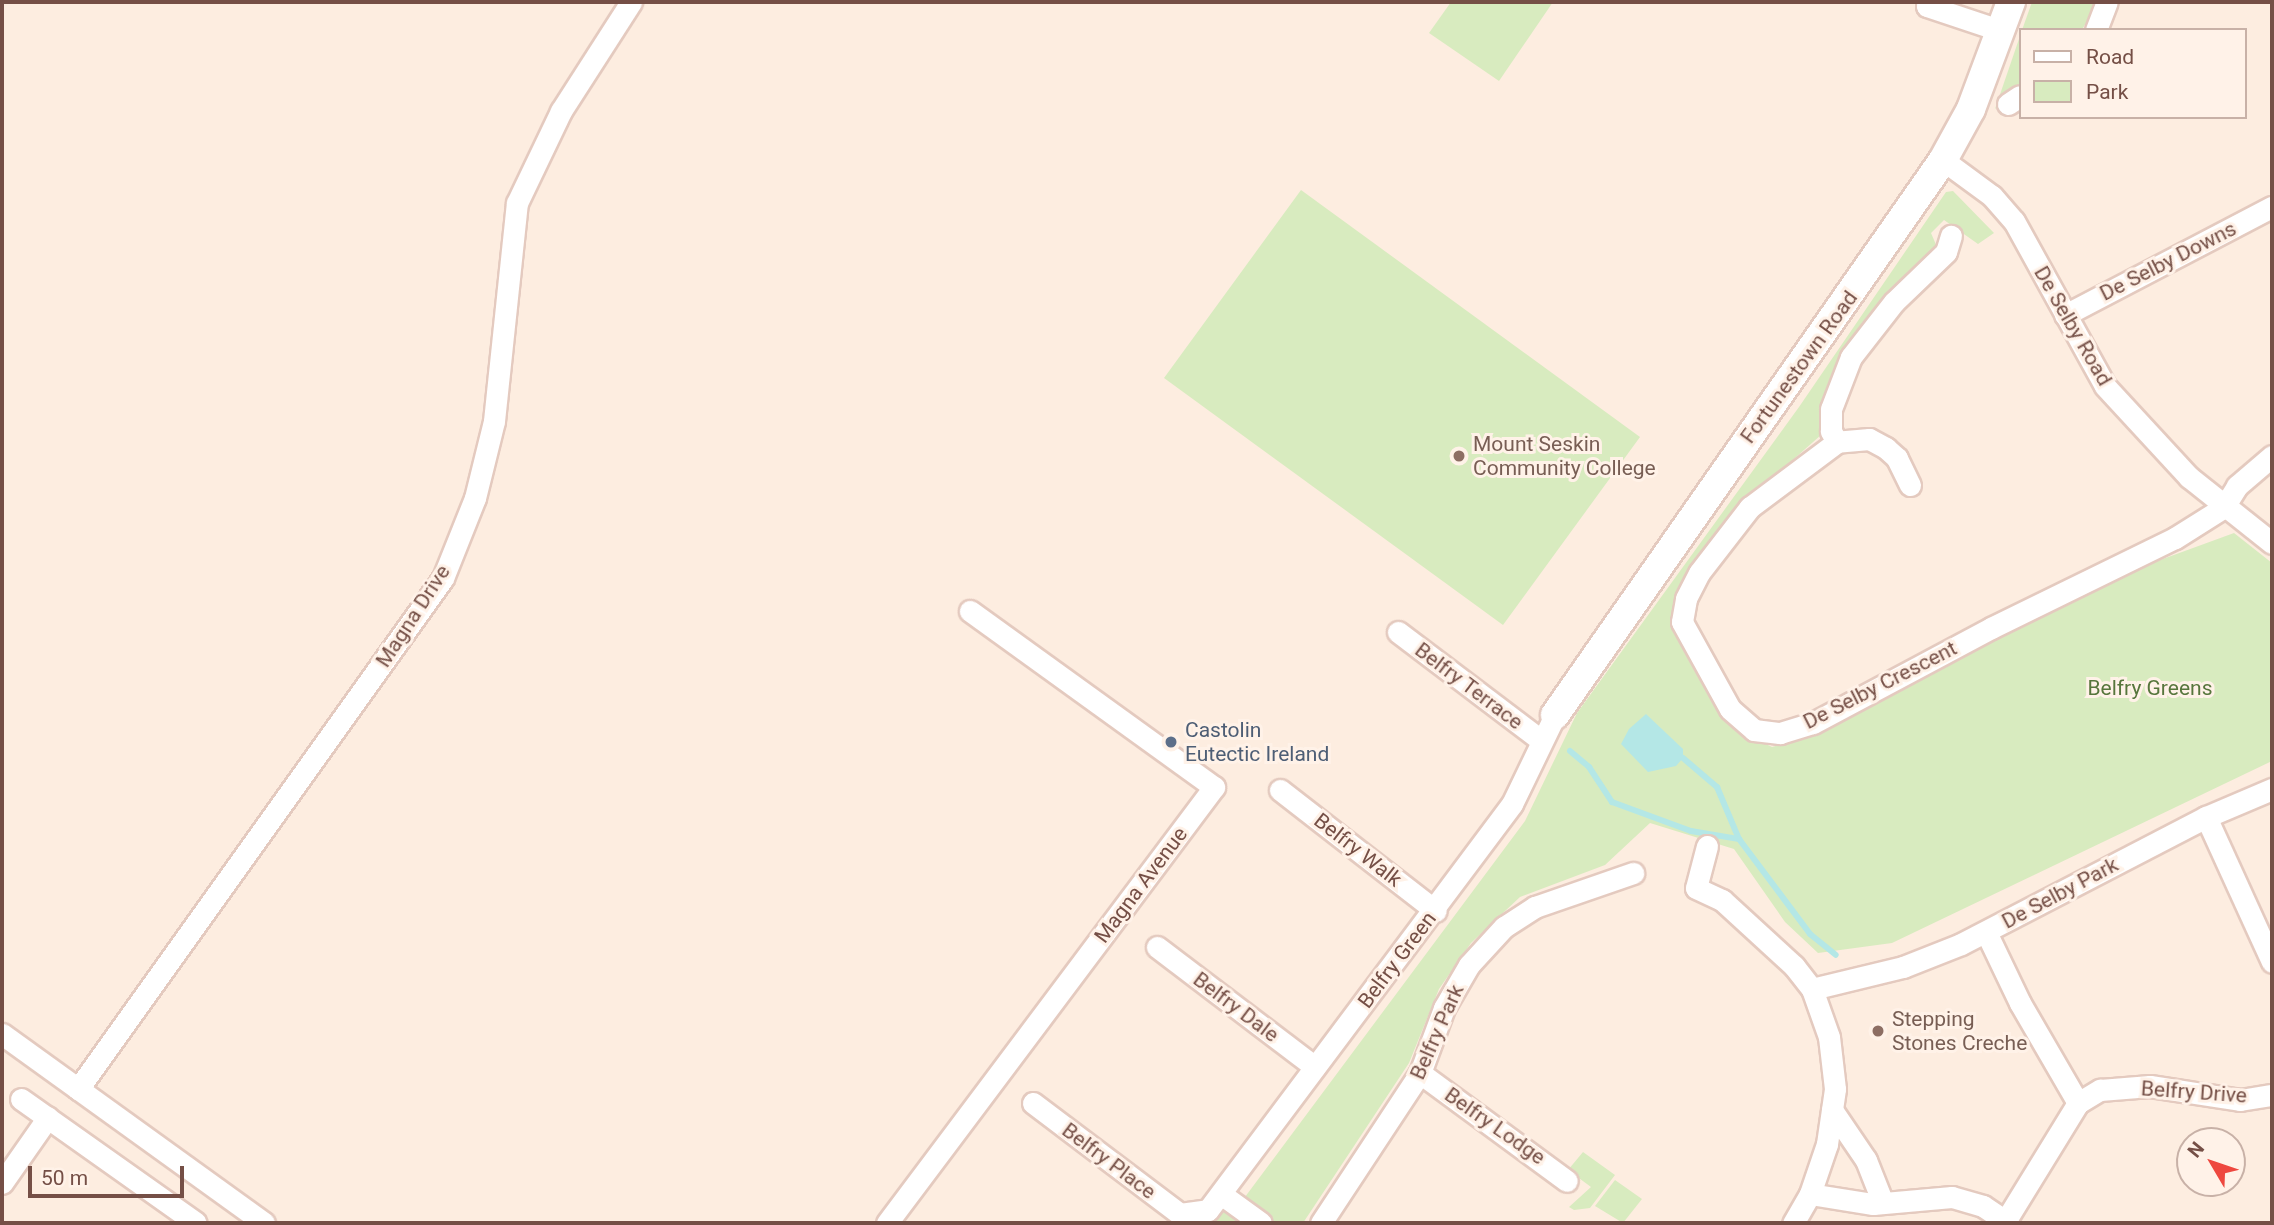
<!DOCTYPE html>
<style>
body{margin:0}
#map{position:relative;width:2274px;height:1225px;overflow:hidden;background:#fdede0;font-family:Roboto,sans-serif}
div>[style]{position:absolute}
.green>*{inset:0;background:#d8ebbf}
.water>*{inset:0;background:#b4e7e6}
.stream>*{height:6px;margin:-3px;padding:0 3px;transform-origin:3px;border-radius:3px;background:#b4e7e6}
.roads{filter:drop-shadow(2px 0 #e4cabf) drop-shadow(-2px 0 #e4cabf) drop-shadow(0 2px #e4cabf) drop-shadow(0 -2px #e4cabf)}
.street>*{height:21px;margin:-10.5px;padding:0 10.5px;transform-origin:10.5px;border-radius:10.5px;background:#fff}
.secondary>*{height:28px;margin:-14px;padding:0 14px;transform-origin:14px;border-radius:14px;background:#fff}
.dots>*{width:19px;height:19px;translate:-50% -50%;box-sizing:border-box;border:4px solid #fff2e8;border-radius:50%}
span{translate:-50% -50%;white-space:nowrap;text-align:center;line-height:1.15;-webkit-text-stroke:6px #fff2e8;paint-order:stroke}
.street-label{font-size:21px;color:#754f46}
.education-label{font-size:21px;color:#785e54}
.left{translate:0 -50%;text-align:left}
.park-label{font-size:21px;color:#57763c}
.service-label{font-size:21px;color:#4e5e75}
.frame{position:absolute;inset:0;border:4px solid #754f46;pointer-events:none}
.legend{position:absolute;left:2019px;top:28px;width:228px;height:91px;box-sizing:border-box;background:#fff2e8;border:2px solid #c8b1a7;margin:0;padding:9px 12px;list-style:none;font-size:21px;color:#754f46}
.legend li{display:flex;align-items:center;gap:14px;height:35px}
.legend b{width:35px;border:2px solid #c8b1a7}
.north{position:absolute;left:2176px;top:1127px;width:70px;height:70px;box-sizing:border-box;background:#fff2e8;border:2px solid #c8b1a7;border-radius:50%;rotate:309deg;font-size:19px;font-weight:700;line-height:28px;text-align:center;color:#754f46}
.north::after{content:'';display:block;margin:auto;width:24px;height:32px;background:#ee483f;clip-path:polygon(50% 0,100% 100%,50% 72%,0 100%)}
.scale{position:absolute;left:28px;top:1166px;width:156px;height:32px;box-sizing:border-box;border:4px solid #754f46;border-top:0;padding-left:9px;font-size:21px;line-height:24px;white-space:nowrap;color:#754f46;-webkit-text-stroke:5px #fff2e8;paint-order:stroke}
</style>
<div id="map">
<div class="green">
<i style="clip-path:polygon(1451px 2px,1553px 2px,1499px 81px,1429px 33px)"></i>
<i style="clip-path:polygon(2032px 2px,2097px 2px,2082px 30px,2022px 30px)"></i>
<i style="clip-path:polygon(2020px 36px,2020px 86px,1995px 109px)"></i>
<i style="clip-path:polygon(1301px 190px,1640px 437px,1503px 625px,1164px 378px)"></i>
<i style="clip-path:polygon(1953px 191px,1994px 233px,1978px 244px,1944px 220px,1931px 233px,1937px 247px,1875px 309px,1829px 381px,1821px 435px,1742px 505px,1709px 545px,1682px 583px,1674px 603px,1673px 624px,1732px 727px,1772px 747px,1821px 733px,2100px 582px,2234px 533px,2272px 563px,2272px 761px,1892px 943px,1818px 953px,1785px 922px,1734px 849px,1650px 823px,1605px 865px,1520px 897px,1471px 943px,1439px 989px,1409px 1063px,1303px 1223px,1192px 1223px,1242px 1201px,1525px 821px,1577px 713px,1799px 407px,1946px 192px)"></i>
<i style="clip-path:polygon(1583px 1152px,1615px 1175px,1590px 1208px,1574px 1210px,1569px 1207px,1591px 1187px,1568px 1170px)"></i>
<i style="clip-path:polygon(1615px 1180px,1642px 1199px,1623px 1223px,1595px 1206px)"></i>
</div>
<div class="water">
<i style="clip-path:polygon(1646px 714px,1683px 749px,1683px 758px,1676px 766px,1648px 772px,1621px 744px,1629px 729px)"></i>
</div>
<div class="stream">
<i style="left:1570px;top:751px;width:25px;rotate:40deg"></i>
<i style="left:1589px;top:767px;width:42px;rotate:56.7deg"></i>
<i style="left:1612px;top:802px;width:84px;rotate:20.2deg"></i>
<i style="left:1691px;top:831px;width:49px;rotate:9.5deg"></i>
<i style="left:1739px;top:839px;width:119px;rotate:53.2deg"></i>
<i style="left:1810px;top:934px;width:33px;rotate:39deg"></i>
<i style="left:1683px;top:758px;width:45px;rotate:40.5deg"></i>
<i style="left:1717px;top:787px;width:56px;rotate:67.1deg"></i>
</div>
<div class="roads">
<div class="street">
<i style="left:1928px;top:2px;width:4px;rotate:104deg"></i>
<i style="left:1927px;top:6px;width:79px;rotate:18.4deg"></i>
<i style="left:2096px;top:30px;width:30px;rotate:-69deg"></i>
<i style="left:2008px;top:104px;width:14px;rotate:-34deg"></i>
<i style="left:1943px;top:160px;width:61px;rotate:36.3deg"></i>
<i style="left:1992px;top:196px;width:33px;rotate:49deg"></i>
<i style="left:2014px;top:221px;width:188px;rotate:61.1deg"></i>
<i style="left:2105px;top:386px;width:124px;rotate:47.3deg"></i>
<i style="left:2189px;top:477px;width:106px;rotate:38.5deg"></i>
<i style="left:2065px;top:315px;width:233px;rotate:-27.6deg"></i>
<i style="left:1837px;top:442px;width:13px;rotate:-119deg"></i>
<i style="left:1831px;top:431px;width:22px;rotate:-90deg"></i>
<i style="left:1831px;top:409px;width:56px;rotate:-69deg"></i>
<i style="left:1851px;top:357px;width:70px;rotate:-52deg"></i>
<i style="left:1894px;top:302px;width:72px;rotate:-43.9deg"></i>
<i style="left:1946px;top:252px;width:17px;rotate:-73deg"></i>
<i style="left:1910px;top:485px;width:30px;rotate:-116deg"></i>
<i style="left:1897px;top:458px;width:15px;rotate:-138deg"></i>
<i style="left:1886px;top:448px;width:19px;rotate:-152deg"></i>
<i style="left:1869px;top:439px;width:32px;rotate:175deg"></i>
<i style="left:1837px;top:442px;width:109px;rotate:143.2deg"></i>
<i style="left:1750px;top:507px;width:83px;rotate:127.7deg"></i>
<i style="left:1699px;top:573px;width:29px;rotate:117deg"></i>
<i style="left:1686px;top:599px;width:23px;rotate:100deg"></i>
<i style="left:1682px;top:622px;width:99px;rotate:61.1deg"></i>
<i style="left:1730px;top:709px;width:32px;rotate:41deg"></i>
<i style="left:1754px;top:730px;width:26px;rotate:7deg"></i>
<i style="left:1780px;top:733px;width:34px;rotate:-17deg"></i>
<i style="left:1813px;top:723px;width:202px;rotate:-28.1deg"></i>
<i style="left:1991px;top:628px;width:205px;rotate:-26.1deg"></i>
<i style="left:2175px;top:538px;width:58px;rotate:-32.3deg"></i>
<i style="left:2224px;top:507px;width:25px;rotate:-58deg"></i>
<i style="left:2237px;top:486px;width:46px;rotate:-40.6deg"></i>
<i style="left:1398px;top:632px;width:179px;rotate:37.1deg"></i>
<i style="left:1280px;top:790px;width:197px;rotate:37.8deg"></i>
<i style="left:2206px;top:817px;width:159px;rotate:65.5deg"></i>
<i style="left:1707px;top:846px;width:43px;rotate:104.7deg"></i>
<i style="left:1696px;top:888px;width:29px;rotate:25deg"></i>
<i style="left:1722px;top:900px;width:98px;rotate:42.5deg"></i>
<i style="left:1794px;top:966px;width:29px;rotate:52deg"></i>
<i style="left:1812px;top:989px;width:51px;rotate:70.5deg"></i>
<i style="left:1829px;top:1037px;width:52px;rotate:83.4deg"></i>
<i style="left:1835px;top:1089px;width:56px;rotate:98.3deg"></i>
<i style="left:1827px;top:1144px;width:53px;rotate:108.8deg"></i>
<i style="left:1810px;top:1194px;width:34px;rotate:120deg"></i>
<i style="left:1986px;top:932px;width:79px;rotate:64.4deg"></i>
<i style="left:2020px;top:1003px;width:116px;rotate:59.9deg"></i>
<i style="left:1157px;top:947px;width:198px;rotate:37.2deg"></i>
<i style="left:1812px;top:989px;width:94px;rotate:-13.6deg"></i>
<i style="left:1903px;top:967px;width:62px;rotate:-21.6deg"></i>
<i style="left:1961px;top:944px;width:276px;rotate:-27.4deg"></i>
<i style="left:2206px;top:817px;width:72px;rotate:-23deg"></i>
<i style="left:2px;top:1034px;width:323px;rotate:35.8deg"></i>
<i style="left:1420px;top:1073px;width:182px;rotate:36.3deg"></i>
<i style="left:78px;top:1089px;width:628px;rotate:-54.46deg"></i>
<i style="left:443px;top:578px;width:86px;rotate:-68.2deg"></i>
<i style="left:475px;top:498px;width:79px;rotate:-76.1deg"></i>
<i style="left:494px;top:421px;width:219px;rotate:-84deg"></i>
<i style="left:517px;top:203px;width:102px;rotate:-64.4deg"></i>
<i style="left:561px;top:111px;width:130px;rotate:-57.3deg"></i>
<i style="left:21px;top:1099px;width:214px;rotate:35.3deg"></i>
<i style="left:1033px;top:1103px;width:184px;rotate:37.1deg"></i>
<i style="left:1180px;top:1214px;width:28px;rotate:-8deg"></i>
<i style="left:1208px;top:1210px;width:507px;rotate:-53.18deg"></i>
<i style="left:1512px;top:804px;width:99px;rotate:-64.2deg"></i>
<i style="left:1832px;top:1110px;width:60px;rotate:55.8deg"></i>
<i style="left:1866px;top:1160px;width:46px;rotate:68.4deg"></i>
<i style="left:2px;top:1183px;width:80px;rotate:-55.1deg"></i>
<i style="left:1221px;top:1194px;width:49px;rotate:35.9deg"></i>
<i style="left:1810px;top:1194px;width:64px;rotate:9deg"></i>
<i style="left:1873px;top:1204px;width:79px;rotate:-5.1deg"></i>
<i style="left:1952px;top:1197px;width:32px;rotate:16deg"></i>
<i style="left:1983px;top:1206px;width:30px;rotate:34deg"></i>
<i style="left:2006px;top:1220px;width:137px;rotate:-58.4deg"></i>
<i style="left:2078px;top:1103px;width:26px;rotate:-31deg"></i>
<i style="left:2100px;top:1090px;width:50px;rotate:-4.6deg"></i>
<i style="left:2150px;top:1086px;width:91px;rotate:8.8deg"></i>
<i style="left:2240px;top:1100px;width:32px;rotate:-9deg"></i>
<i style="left:887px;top:1223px;width:545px;rotate:-53.13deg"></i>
<i style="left:1214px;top:787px;width:301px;rotate:-144.2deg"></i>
<i style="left:1321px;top:1223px;width:180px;rotate:-56.6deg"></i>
<i style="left:1420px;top:1073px;width:69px;rotate:-69.7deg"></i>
<i style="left:1444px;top:1008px;width:50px;rotate:-59.8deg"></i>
<i style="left:1469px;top:965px;width:52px;rotate:-47.4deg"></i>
<i style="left:1504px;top:927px;width:37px;rotate:-33deg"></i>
<i style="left:1535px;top:907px;width:104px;rotate:-19.1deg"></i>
</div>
<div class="secondary">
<i style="left:1555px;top:715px;width:677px;rotate:-55.04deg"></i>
<i style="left:1943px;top:160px;width:58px;rotate:-61.2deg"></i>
<i style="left:1971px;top:109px;width:114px;rotate:-69.5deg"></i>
</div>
</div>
<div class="dots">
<i style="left:1459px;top:456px;background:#8d6e63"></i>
<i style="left:1171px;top:742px;background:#5c6f8a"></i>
<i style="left:1878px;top:1031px;background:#8d6e63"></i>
</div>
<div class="street-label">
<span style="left:2168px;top:261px;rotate:-27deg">De Selby Downs</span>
<span style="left:2073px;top:326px;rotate:60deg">De Selby Road</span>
<span style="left:1799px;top:367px;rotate:-54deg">Fortunestown Road</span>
<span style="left:413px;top:616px;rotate:-57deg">Magna Drive</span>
<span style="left:1880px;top:685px;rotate:-27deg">De Selby Crescent</span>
<span style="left:1469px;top:686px;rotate:37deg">Belfry Terrace</span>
<span style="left:1358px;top:850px;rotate:38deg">Belfry Walk</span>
<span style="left:1141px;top:885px;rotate:-53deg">Magna Avenue</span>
<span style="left:2060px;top:893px;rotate:-28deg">De Selby Park</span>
<span style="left:1397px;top:960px;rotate:-53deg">Belfry Green</span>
<span style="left:1236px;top:1007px;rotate:37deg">Belfry Dale</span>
<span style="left:1437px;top:1032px;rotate:-66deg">Belfry Park</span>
<span style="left:2194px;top:1092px;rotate:4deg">Belfry Drive</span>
<span style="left:1495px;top:1126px;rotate:35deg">Belfry Lodge</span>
<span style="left:1109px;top:1161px;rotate:37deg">Belfry Place</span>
</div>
<div class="education-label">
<span class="left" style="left:1473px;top:456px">Mount Seskin<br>Community College</span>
<span class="left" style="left:1892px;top:1031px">Stepping<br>Stones Creche</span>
</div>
<div class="park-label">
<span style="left:2150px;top:688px">Belfry Greens</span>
</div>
<div class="service-label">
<span class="left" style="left:1185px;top:742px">Castolin<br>Eutectic Ireland</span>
</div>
<div class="frame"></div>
<ul class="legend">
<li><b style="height:9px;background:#fff"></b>Road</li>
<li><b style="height:19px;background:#d8ebbf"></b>Park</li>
</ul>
<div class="north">N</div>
<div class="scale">50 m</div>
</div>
